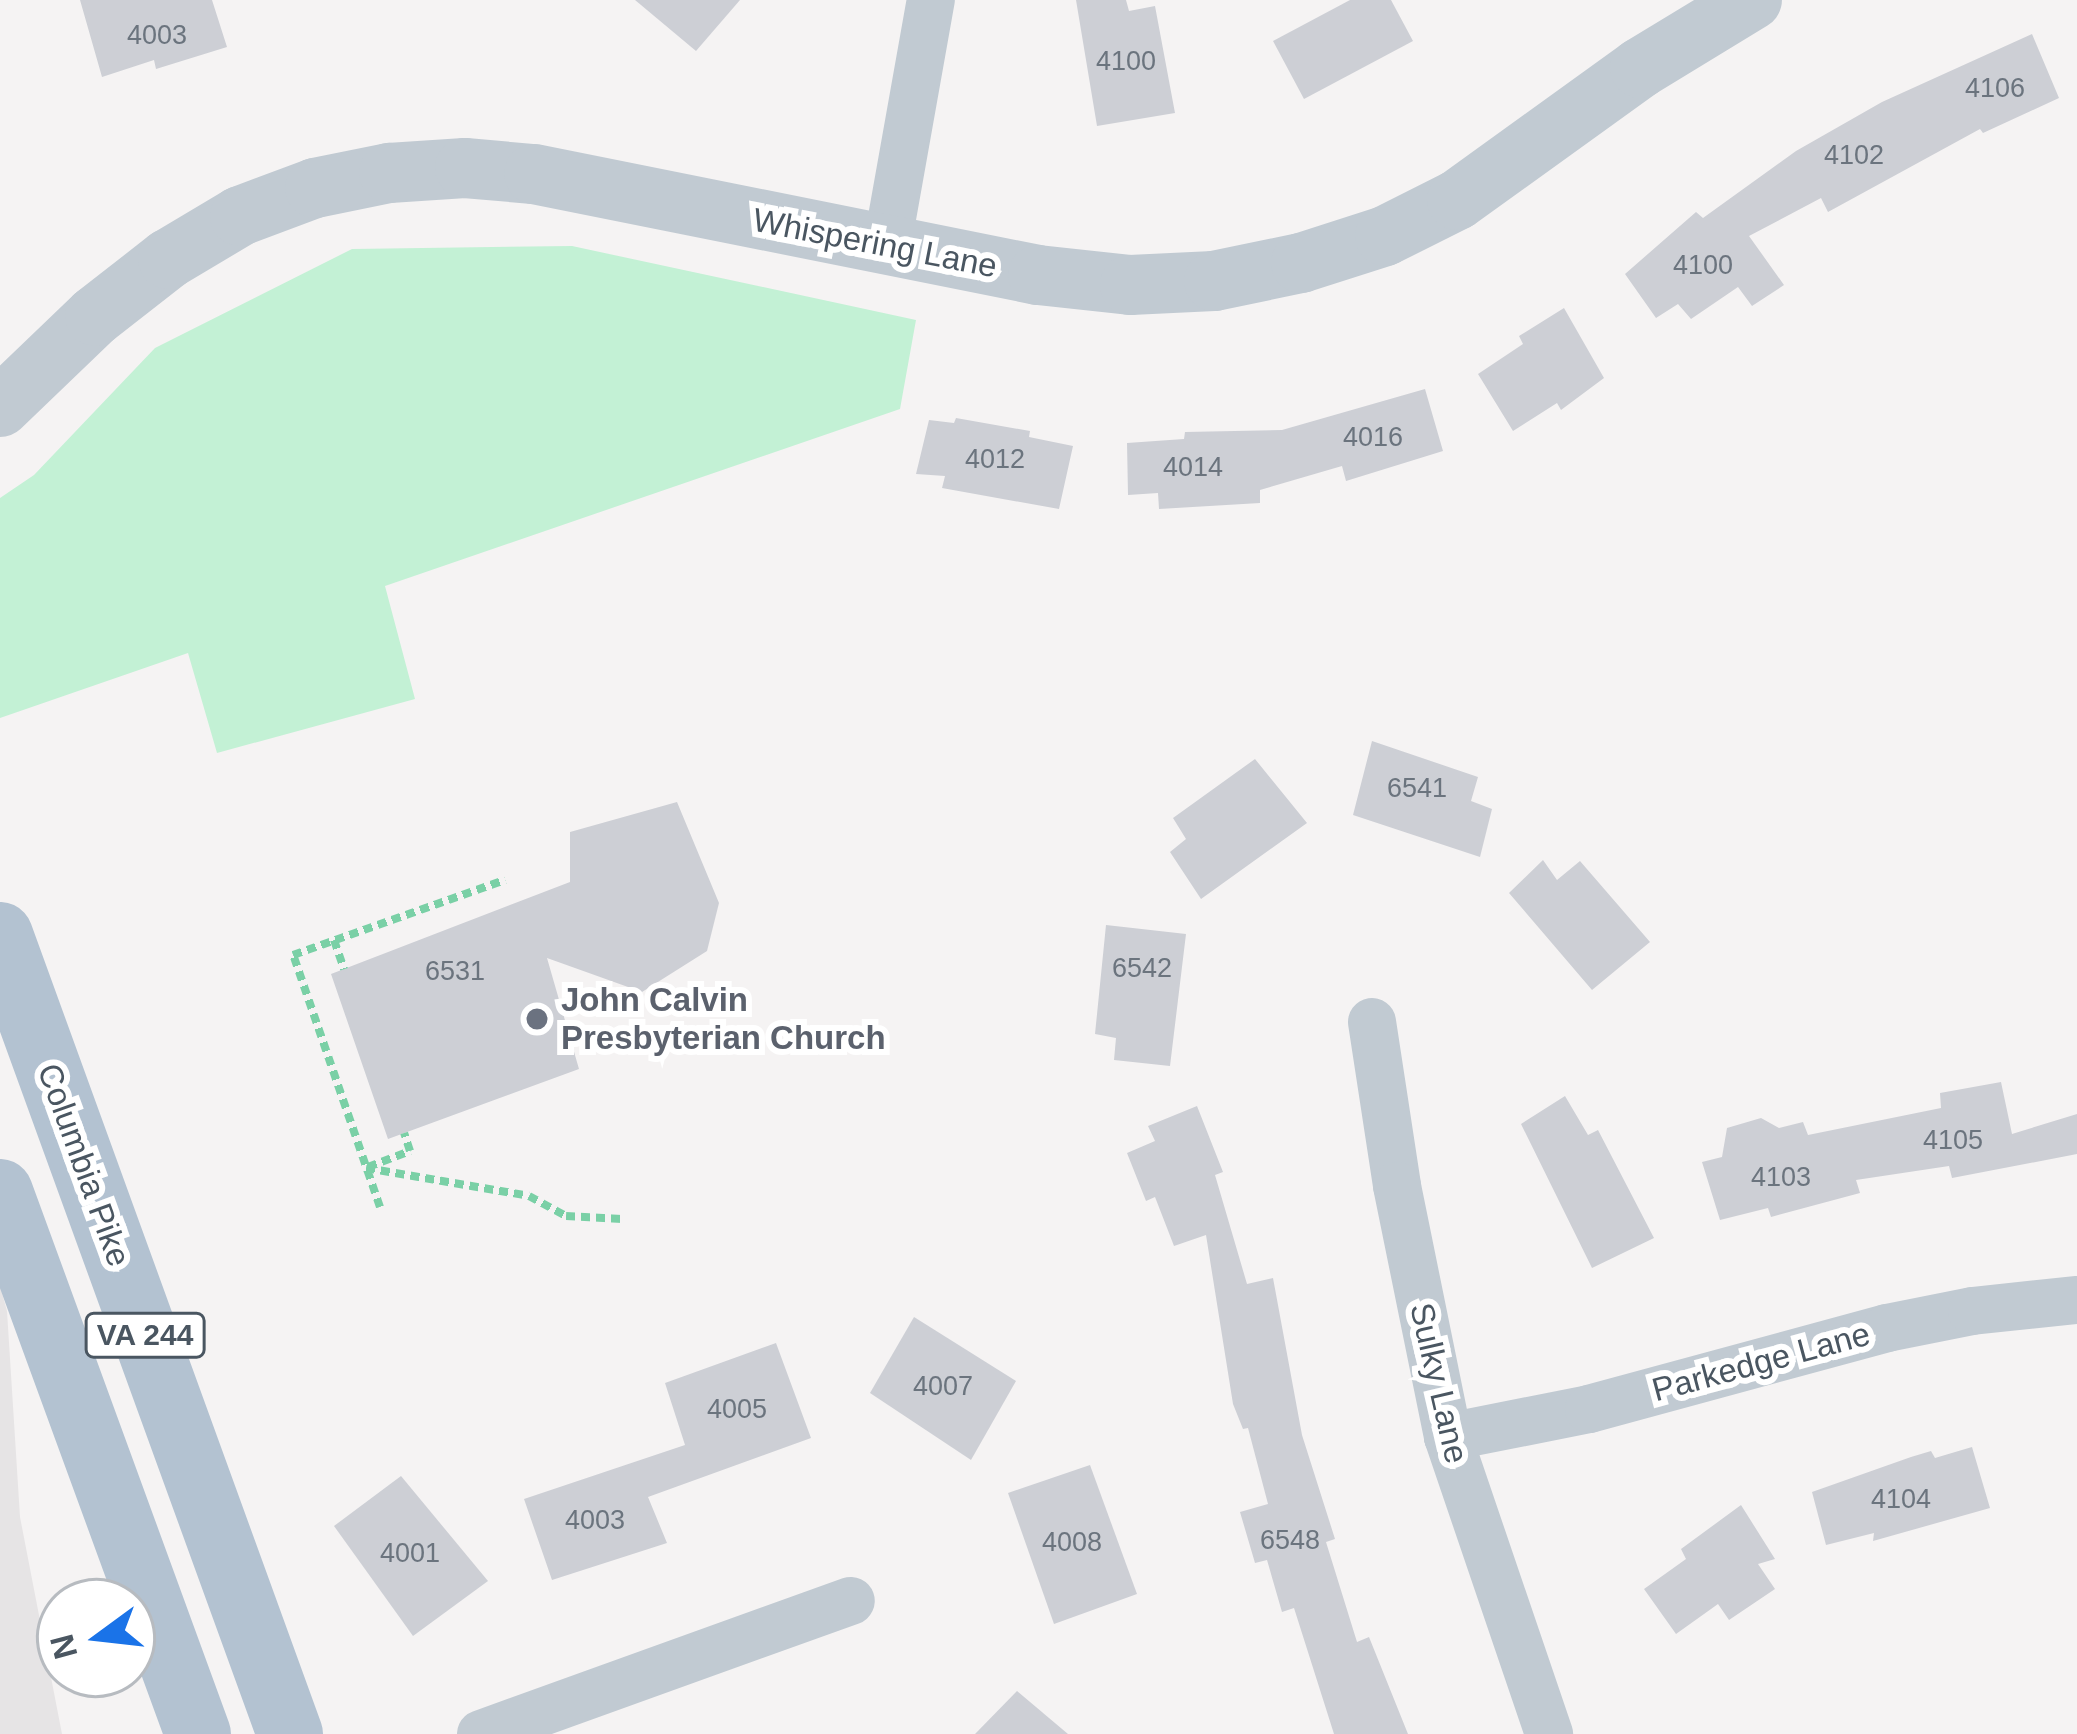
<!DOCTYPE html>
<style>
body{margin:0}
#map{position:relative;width:2077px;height:1734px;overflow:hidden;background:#f5f3f3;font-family:Helvetica,sans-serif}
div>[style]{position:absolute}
.education>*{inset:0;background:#e6e4e5}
.green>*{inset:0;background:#c3f1d5}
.building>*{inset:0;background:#cdcfd5}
.path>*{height:8px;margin-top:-4px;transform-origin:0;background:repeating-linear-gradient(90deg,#7ad0a6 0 9px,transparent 0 15px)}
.minor>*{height:48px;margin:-24px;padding:0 24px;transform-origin:24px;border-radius:24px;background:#c1cad2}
.tertiary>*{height:60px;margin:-30px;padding:0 30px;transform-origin:30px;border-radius:30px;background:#c1cad2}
.primary>*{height:66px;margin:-33px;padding:0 33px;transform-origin:33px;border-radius:33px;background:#b3c2d1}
.dots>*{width:33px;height:33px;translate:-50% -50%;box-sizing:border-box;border:6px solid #fff;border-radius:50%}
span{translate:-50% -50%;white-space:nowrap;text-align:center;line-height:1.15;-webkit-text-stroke:12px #fff;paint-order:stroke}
.number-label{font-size:27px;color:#6b747e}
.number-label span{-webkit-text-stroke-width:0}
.shield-label span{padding:3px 9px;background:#fff;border:3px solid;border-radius:9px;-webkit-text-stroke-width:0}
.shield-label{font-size:30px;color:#4a5661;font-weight:700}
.street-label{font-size:33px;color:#4a5661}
.worship-label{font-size:33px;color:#5b616d;font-weight:700}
.left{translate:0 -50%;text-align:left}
.north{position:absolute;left:36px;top:1578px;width:120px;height:120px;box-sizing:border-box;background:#fff;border:3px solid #b7bbc0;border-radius:50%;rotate:255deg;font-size:33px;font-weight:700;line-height:48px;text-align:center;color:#4a5661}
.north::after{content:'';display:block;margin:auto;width:42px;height:54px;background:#1a73e8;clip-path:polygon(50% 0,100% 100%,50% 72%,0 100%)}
</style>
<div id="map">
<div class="education">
<i style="clip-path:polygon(0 1286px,7px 1311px,20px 1517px,62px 1734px,0 1734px)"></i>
</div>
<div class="green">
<i style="clip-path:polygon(572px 246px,916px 320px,900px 409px,385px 586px,415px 699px,217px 753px,188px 653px,0 718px,0 498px,34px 475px,155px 348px,352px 249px)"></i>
</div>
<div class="building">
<i style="clip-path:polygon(80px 0,212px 0,227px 47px,156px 69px,154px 60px,102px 77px)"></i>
<i style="clip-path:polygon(635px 0,740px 0,696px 51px)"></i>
<i style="clip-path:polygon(1076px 0,1126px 0,1129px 11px,1155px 6px,1175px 113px,1097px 126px)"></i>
<i style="clip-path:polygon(1350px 0,1391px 0,1413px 41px,1304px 99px,1273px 41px)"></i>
<i style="clip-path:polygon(2032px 34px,2059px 98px,1983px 133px,1980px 129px,1828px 212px,1821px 198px,1749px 236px,1784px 285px,1752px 306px,1738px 287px,1691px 319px,1678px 304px,1656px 318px,1625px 274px,1696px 212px,1703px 218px,1796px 151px,1882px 102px)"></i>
<i style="clip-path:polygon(1564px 308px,1604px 378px,1561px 410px,1557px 403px,1513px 431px,1478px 374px,1523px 344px,1519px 336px)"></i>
<i style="clip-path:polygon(1425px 389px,1443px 451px,1346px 481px,1342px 466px,1260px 490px,1260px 503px,1159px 509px,1158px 493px,1128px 495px,1127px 443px,1184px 439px,1185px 432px,1282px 430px)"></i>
<i style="clip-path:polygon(956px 418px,1030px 431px,1029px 437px,1073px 446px,1059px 509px,942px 488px,945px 476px,916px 474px,929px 420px,954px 423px)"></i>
<i style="clip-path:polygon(1372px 741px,1478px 777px,1471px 801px,1492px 809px,1480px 857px,1353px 815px)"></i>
<i style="clip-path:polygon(1255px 759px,1307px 823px,1201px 899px,1170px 852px,1186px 839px,1173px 818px)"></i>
<i style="clip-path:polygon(677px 802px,719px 903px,707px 951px,642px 992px,547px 958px,579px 1069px,388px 1139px,331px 974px,570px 882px,570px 832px)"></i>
<i style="clip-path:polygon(1543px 860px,1557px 880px,1580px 861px,1650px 942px,1592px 990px,1509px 893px)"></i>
<i style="clip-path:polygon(1106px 925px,1186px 934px,1170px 1066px,1114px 1060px,1116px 1038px,1095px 1034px)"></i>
<i style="clip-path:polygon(2001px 1082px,2012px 1134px,2077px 1114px,2077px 1154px,1952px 1178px,1949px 1166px,1856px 1180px,1860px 1193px,1771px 1217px,1768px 1208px,1720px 1220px,1702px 1162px,1722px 1157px,1727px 1128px,1761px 1118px,1779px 1128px,1803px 1122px,1808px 1135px,1941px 1108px,1940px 1093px)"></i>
<i style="clip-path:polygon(1565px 1096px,1588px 1135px,1598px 1130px,1654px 1238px,1592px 1268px,1521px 1124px)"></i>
<i style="clip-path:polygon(1197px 1106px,1223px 1172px,1215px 1175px,1247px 1284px,1273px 1278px,1302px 1435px,1335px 1539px,1326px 1542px,1357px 1642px,1369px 1637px,1408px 1734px,1334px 1734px,1294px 1608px,1282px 1612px,1267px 1560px,1255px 1563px,1240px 1512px,1268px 1504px,1248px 1428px,1243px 1429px,1233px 1404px,1206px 1235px,1174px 1246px,1155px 1197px,1146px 1201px,1127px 1153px,1155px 1141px,1148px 1126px)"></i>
<i style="clip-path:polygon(914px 1317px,1016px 1381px,971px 1460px,870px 1393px)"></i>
<i style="clip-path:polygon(776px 1343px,811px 1438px,648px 1497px,667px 1543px,552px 1580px,524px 1499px,685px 1445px,665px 1383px)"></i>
<i style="clip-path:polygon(1972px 1447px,1990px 1508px,1873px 1541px,1874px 1533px,1826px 1545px,1812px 1492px,1911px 1457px,1931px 1451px,1935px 1458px)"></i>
<i style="clip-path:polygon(1090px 1465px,1137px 1594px,1054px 1624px,1008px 1493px)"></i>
<i style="clip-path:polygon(401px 1476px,488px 1581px,413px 1636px,334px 1526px)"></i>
<i style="clip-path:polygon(1741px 1505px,1775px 1559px,1758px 1564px,1775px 1589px,1729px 1620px,1718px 1604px,1676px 1634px,1644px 1589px,1686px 1559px,1681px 1549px)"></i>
<i style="clip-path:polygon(1017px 1691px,1068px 1734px,975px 1734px)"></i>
</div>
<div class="path">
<i style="left:334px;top:940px;width:31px;rotate:71deg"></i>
<i style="left:368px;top:1167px;width:45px;rotate:-20.9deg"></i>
<i style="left:410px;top:1151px;width:19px;rotate:-108deg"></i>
<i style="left:366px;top:1168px;width:165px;rotate:9.7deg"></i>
<i style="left:529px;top:1196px;width:42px;rotate:28.4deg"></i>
<i style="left:566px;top:1216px;width:56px;rotate:3.1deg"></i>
<i style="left:380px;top:1207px;width:267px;rotate:-109deg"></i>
<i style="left:293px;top:955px;width:225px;rotate:-19.5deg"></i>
</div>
<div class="minor">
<i style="left:887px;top:246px;width:250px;rotate:-79.9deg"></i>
<i style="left:1372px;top:1022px;width:166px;rotate:81.3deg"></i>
<i style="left:1397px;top:1186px;width:256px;rotate:78.5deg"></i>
<i style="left:1448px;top:1437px;width:314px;rotate:71.2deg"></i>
<i style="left:1448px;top:1437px;width:144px;rotate:-11.2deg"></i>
<i style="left:1589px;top:1409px;width:309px;rotate:-15.2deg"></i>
<i style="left:1887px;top:1328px;width:87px;rotate:-11.3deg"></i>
<i style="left:1972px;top:1311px;width:106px;rotate:-6deg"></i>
<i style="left:481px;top:1734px;width:393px;rotate:-19.8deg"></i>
</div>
<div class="tertiary">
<i style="left:0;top:407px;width:132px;rotate:-43.8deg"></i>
<i style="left:95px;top:316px;width:93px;rotate:-38deg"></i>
<i style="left:168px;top:259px;width:84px;rotate:-30.8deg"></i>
<i style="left:240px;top:216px;width:80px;rotate:-20.5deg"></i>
<i style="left:315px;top:188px;width:76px;rotate:-11.5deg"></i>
<i style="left:389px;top:173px;width:76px;rotate:-3.8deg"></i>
<i style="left:465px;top:168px;width:69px;rotate:5deg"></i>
<i style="left:534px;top:174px;width:514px;rotate:11.33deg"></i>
<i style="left:1038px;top:275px;width:93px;rotate:6.2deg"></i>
<i style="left:1130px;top:285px;width:84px;rotate:-2.7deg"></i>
<i style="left:1214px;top:281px;width:89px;rotate:-11.7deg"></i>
<i style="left:1301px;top:263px;width:88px;rotate:-17.8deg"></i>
<i style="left:1385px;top:236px;width:80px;rotate:-26.6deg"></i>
<i style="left:1457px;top:200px;width:226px;rotate:-35.8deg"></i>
<i style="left:1640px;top:68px;width:131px;rotate:-31.3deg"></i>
</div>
<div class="primary">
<i style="left:0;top:935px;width:850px;rotate:70.05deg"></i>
<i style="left:0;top:1192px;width:577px;rotate:69.93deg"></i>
</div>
<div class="dots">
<i style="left:537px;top:1019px;background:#6b7280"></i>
</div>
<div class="number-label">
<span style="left:157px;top:36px">4003</span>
<span style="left:1126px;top:62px">4100</span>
<span style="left:1995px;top:89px">4106</span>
<span style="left:1854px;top:156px">4102</span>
<span style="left:1703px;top:266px">4100</span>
<span style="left:1373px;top:438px">4016</span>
<span style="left:995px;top:460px">4012</span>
<span style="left:1193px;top:468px">4014</span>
<span style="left:1417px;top:789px">6541</span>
<span style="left:1142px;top:969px">6542</span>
<span style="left:455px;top:972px">6531</span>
<span style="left:1953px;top:1141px">4105</span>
<span style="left:1781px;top:1178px">4103</span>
<span style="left:943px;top:1387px">4007</span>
<span style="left:737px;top:1410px">4005</span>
<span style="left:1901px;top:1500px">4104</span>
<span style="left:595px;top:1521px">4003</span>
<span style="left:1290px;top:1541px">6548</span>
<span style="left:1072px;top:1543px">4008</span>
<span style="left:410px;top:1554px">4001</span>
</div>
<div class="shield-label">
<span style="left:145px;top:1335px">VA 244</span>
</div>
<div class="street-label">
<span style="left:875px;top:243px;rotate:11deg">Whispering Lane</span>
<span style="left:84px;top:1165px;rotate:70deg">Columbia Pike</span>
<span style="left:1761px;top:1362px;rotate:-15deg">Parkedge Lane</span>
<span style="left:1439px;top:1383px;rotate:77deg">Sulky Lane</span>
</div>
<div class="worship-label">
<span class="left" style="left:561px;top:1019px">John Calvin<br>Presbyterian Church</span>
</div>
<div class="north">N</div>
</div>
